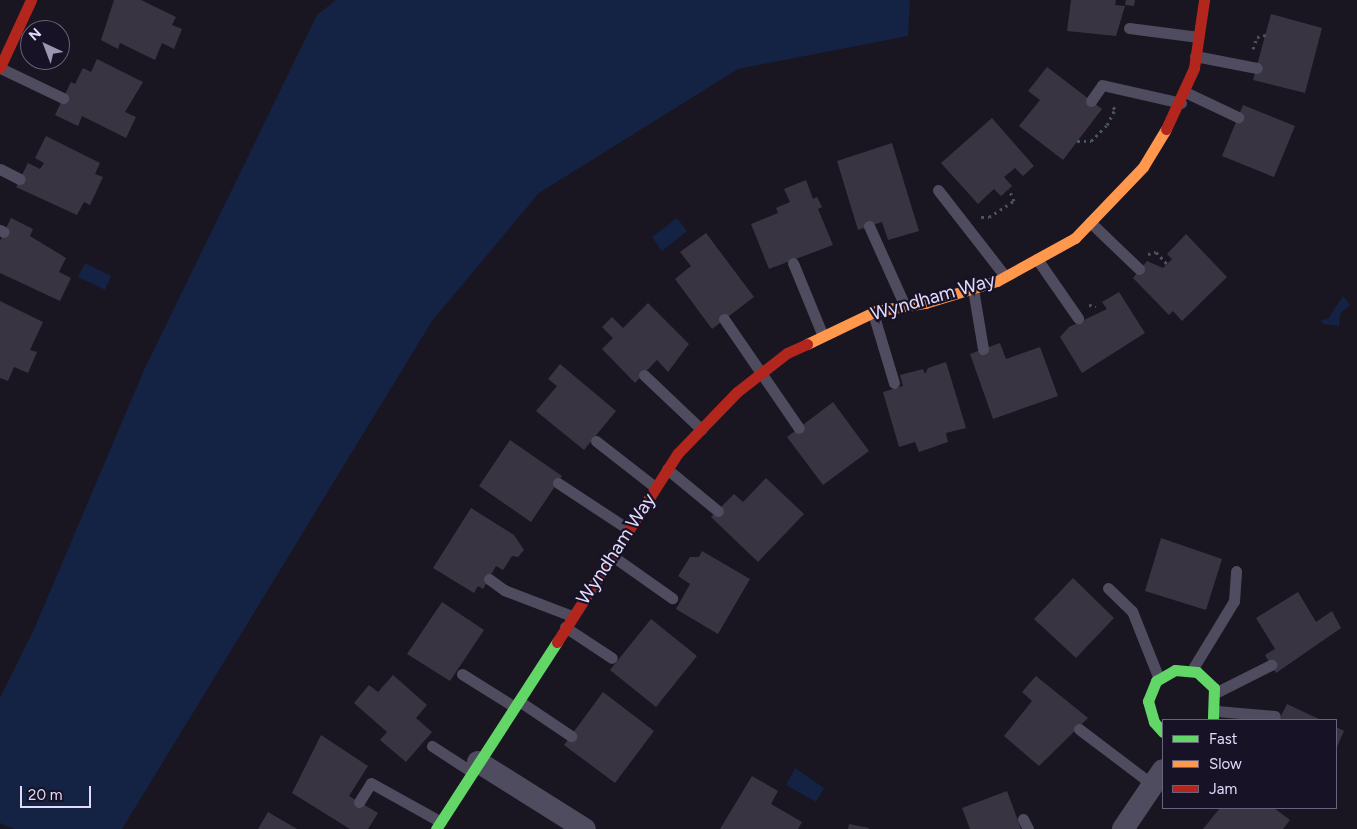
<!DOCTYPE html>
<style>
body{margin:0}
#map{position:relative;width:1357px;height:829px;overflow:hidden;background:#191621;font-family:Figtree,sans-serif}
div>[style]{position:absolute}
.water>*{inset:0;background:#142244}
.building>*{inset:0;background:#393442}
.path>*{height:3px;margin-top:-1.5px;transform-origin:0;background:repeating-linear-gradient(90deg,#4a5360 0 2.5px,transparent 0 6.5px)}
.lane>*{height:11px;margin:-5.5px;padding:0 5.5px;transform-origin:5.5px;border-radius:5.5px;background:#4f4c60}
.street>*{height:22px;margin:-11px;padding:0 11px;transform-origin:11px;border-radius:11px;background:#4f4c60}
.fast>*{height:11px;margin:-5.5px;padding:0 5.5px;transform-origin:5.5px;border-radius:5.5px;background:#63d668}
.slow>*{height:11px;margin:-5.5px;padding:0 5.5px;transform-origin:5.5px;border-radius:5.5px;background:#ff974d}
.jam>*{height:11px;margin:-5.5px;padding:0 5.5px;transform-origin:5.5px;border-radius:5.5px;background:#b3261e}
span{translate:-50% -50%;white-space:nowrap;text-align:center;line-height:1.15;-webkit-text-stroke:4.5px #171225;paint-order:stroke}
.street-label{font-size:19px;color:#e1dafb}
.legend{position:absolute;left:1162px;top:719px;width:175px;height:90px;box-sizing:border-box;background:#171225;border:1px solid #68627b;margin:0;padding:6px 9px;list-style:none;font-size:15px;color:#e1dafb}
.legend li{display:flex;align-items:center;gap:10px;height:25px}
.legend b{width:25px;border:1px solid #68627b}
.north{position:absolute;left:20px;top:20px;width:50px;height:50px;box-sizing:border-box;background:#171225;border:1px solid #68627b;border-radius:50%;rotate:317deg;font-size:14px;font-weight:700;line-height:20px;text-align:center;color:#e1dafb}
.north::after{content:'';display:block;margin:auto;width:18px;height:22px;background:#9b95af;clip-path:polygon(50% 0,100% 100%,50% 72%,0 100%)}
.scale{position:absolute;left:20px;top:786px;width:71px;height:22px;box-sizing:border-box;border:2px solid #e1dafb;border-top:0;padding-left:6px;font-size:15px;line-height:18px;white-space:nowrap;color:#e1dafb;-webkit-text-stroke:4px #171225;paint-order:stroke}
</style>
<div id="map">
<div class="water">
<i style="clip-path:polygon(336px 0,910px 0,908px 36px,738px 69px,539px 193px,432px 321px,122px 829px,14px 829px,0 823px,0 698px,35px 627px,144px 370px,317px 15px)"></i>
<i style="clip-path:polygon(677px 218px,687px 231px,662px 251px,652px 237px)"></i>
<i style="clip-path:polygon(85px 263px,111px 276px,105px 290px,78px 277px)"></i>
<i style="clip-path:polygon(1343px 296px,1350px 305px,1340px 314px,1339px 326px,1323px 324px,1321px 320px,1328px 319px)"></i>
<i style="clip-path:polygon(795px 768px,824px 788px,816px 802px,786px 785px)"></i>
</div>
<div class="building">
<i style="clip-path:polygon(114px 0,141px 0,176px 17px,172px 25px,182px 29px,174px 49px,162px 43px,155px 60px,120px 43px,118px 49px,101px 40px)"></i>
<i style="clip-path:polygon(1071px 0,1116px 0,1115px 5px,1125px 6px,1116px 36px,1067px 31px)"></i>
<i style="clip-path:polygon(1126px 0,1135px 0,1134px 6px,1125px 5px)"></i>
<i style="clip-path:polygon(1271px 14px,1322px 28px,1305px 93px,1253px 80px)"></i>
<i style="clip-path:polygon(97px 59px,143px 82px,125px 112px,136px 117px,126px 138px,82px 116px,78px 126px,55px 115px,71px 82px,75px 84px,83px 68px,91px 72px)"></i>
<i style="clip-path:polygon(1047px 67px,1102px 109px,1063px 160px,1019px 126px,1040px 100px,1028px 91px)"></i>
<i style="clip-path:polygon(1243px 105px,1295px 126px,1274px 177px,1222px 156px)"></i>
<i style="clip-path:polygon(992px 118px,1034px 166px,1023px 176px,1015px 168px,1004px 177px,1012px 186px,1001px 196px,994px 189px,978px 204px,941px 163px)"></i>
<i style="clip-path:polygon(46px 136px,100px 163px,95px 174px,103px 177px,90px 205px,84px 202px,77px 215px,16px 187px,28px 163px,40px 169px,44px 163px,35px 158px)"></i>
<i style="clip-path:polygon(892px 143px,919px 231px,888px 240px,882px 222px,858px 230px,837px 161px)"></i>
<i style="clip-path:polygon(806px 180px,813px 199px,817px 197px,822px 207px,818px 209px,833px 245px,769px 269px,751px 224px,778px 213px,776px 208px,790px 202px,784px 189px)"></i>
<i style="clip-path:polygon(11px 218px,33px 229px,30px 236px,66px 258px,59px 272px,71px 278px,60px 301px,0 273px,0 241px)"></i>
<i style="clip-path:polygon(706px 233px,754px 297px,712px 329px,675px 279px,691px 266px,680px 252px)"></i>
<i style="clip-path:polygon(1186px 234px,1227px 277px,1182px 321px,1173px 311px,1169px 315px,1133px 278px,1147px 261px,1163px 268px,1172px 259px,1167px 254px)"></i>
<i style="clip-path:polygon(1119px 292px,1145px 333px,1082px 373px,1060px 337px,1069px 327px,1107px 309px,1102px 302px)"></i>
<i style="clip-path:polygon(0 301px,43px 322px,30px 350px,37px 352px,28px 373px,14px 367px,8px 381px,0 378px)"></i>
<i style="clip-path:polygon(648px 303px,689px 344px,668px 372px,657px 360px,635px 383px,602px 349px,613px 338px,602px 327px,612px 317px,623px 328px)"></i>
<i style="clip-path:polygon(1000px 343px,1006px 359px,1040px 347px,1058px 396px,993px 419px,970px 354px)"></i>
<i style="clip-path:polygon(946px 362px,966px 428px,946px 433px,948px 442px,919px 452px,915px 442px,899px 447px,883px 392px,903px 386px,900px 375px,923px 369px,925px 374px,928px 368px)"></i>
<i style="clip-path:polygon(560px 364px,616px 411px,584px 450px,536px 411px,557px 386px,548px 379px)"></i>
<i style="clip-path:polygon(833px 402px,869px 451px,823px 485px,787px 437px)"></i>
<i style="clip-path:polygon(510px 440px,562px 476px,531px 522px,479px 486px)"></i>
<i style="clip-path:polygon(766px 478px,804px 514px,758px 562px,711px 517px,734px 494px,743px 502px)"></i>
<i style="clip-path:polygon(471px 508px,514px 535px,524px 550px,518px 557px,512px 556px,503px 570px,496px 566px,483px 589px,478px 586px,474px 593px,433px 568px)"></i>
<i style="clip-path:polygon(1161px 538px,1222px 559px,1206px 610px,1145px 591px)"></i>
<i style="clip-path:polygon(702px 551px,750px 579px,718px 634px,676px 609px,690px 584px,678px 576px,690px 557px,699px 557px)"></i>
<i style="clip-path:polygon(1073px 578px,1114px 618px,1076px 658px,1034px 619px)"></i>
<i style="clip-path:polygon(1298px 592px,1316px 622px,1332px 611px,1341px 628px,1276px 673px,1265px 655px,1275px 649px,1256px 618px)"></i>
<i style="clip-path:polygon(442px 602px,484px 630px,450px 681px,407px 654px)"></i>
<i style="clip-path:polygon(651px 619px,697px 656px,656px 707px,610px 670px)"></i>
<i style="clip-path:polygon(393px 675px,427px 705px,416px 718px,432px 732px,406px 762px,380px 740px,387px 732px,354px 703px,369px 685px,378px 692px)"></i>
<i style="clip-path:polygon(1036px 676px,1088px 718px,1039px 766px,1004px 736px,1032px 701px,1022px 692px)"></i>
<i style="clip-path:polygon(603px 692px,654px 731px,615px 783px,564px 745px)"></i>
<i style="clip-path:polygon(1287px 704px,1321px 720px,1279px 720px)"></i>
<i style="clip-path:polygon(1336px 727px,1344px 731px,1336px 749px)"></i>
<i style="clip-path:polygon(321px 735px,368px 766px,349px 796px,378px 813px,368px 829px,350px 829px,292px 793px)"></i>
<i style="clip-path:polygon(752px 776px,778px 791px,771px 804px,802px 822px,798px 829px,720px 829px)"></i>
<i style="clip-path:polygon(1007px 791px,1021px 829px,970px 829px,962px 808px)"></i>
<i style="clip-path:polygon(1220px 808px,1274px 808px,1290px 820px,1283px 829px,1203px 829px)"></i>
<i style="clip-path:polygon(268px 812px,297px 829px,258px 829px)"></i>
<i style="clip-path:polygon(849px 824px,869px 828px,869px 829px,848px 829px)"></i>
</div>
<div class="path">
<i style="left:1253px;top:49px;width:13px;rotate:-72deg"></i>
<i style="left:1257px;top:37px;width:9px;rotate:-13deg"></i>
<i style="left:1077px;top:141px;width:14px"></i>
<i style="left:1091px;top:141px;width:23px;rotate:-45deg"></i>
<i style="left:1107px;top:125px;width:18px;rotate:-63deg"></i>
<i style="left:1115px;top:109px;width:4px;rotate:-135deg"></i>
<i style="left:981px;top:217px;width:8px"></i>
<i style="left:989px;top:217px;width:30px;rotate:-33deg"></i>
<i style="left:1014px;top:201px;width:13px;rotate:-113deg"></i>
<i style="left:1148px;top:254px;width:8px;rotate:-14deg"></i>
<i style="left:1156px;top:252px;width:16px;rotate:47deg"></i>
<i style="left:1089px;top:305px;width:7px;rotate:8deg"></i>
</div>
<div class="lane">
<i style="left:1129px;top:28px;width:70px;rotate:7.4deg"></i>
<i style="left:1195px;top:56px;width:63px;rotate:11deg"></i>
<i style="left:0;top:68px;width:70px;rotate:25.5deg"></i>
<i style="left:1185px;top:92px;width:59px;rotate:25.3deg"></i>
<i style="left:1091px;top:101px;width:19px;rotate:-55deg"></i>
<i style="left:1102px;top:85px;width:81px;rotate:12.8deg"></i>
<i style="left:0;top:169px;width:22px;rotate:27deg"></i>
<i style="left:938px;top:190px;width:109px;rotate:52.1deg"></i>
<i style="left:1090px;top:222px;width:68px;rotate:43.8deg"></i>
<i style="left:869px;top:226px;width:88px;rotate:65.8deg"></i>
<i style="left:0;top:230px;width:4px;rotate:27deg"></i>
<i style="left:1037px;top:259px;width:72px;rotate:55.2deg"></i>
<i style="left:793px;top:263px;width:79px;rotate:67.7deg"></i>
<i style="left:973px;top:289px;width:61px;rotate:80.5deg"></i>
<i style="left:873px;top:313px;width:73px;rotate:73.3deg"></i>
<i style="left:724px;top:319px;width:132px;rotate:55.5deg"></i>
<i style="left:644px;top:375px;width:79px;rotate:43.5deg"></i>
<i style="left:596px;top:441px;width:75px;rotate:37.9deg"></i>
<i style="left:667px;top:469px;width:66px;rotate:39.5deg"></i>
<i style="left:558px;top:483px;width:84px;rotate:33.3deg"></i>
<i style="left:611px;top:555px;width:75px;rotate:35.2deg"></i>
<i style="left:489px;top:579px;width:19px;rotate:36deg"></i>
<i style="left:504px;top:590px;width:73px;rotate:20.9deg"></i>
<i style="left:1108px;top:588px;width:33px;rotate:44deg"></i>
<i style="left:1132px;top:611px;width:73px;rotate:68.3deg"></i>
<i style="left:565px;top:627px;width:56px;rotate:33.4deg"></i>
<i style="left:1192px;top:670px;width:81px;rotate:-58.7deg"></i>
<i style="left:1234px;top:601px;width:30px;rotate:-86deg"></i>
<i style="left:462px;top:674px;width:60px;rotate:32.1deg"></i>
<i style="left:1215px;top:693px;width:63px;rotate:-26.6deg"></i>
<i style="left:519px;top:701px;width:63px;rotate:33.9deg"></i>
<i style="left:1217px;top:711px;width:58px;rotate:4.9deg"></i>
<i style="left:1079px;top:729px;width:93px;rotate:37.1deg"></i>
<i style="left:432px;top:746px;width:48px;rotate:33deg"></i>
<i style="left:359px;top:802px;width:22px;rotate:-58deg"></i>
<i style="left:371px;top:783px;width:80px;rotate:29.1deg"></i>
<i style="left:1023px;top:819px;width:11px;rotate:63deg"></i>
</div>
<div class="street">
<i style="left:478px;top:762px;width:126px;rotate:32.1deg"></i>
<i style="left:1123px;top:829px;width:71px;rotate:-55.9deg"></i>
</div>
<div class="fast">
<i style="left:1163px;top:732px;width:13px;rotate:-132deg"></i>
<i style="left:1154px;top:722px;width:22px;rotate:-106deg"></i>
<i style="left:1148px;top:701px;width:22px;rotate:-68deg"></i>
<i style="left:1156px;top:681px;width:22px;rotate:-30deg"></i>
<i style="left:1175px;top:670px;width:22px;rotate:5deg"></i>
<i style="left:1197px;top:672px;width:23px;rotate:43deg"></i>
<i style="left:1214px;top:688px;width:32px;rotate:92deg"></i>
<i style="left:436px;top:829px;width:223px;rotate:-57.1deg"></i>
</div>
<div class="slow">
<i style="left:807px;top:344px;width:76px;rotate:-25.6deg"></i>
<i style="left:876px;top:311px;width:50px;rotate:-9.3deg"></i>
<i style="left:925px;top:303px;width:75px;rotate:-17deg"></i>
<i style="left:997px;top:281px;width:89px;rotate:-28.9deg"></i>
<i style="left:1075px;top:238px;width:98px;rotate:-46.2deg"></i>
<i style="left:1143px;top:167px;width:44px;rotate:-58.8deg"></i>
</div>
<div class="jam">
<i style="left:0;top:67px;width:74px;rotate:-65.2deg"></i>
<i style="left:1166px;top:129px;width:67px;rotate:-65.3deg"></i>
<i style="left:1194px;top:68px;width:69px;rotate:-81.6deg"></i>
<i style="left:557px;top:642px;width:224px;rotate:-57.4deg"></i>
<i style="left:678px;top:453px;width:85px;rotate:-46deg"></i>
<i style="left:737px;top:392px;width:63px;rotate:-38deg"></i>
<i style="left:787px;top:353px;width:22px;rotate:-24deg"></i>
</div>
<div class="street-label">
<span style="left:933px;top:297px;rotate:-16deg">Wyndham Way</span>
<span style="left:616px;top:549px;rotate:-57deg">Wyndham Way</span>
</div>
<ul class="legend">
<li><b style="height:6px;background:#63d668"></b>Fast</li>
<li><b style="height:6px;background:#ff974d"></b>Slow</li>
<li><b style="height:6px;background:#b3261e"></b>Jam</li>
</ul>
<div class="north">N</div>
<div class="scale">20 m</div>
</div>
